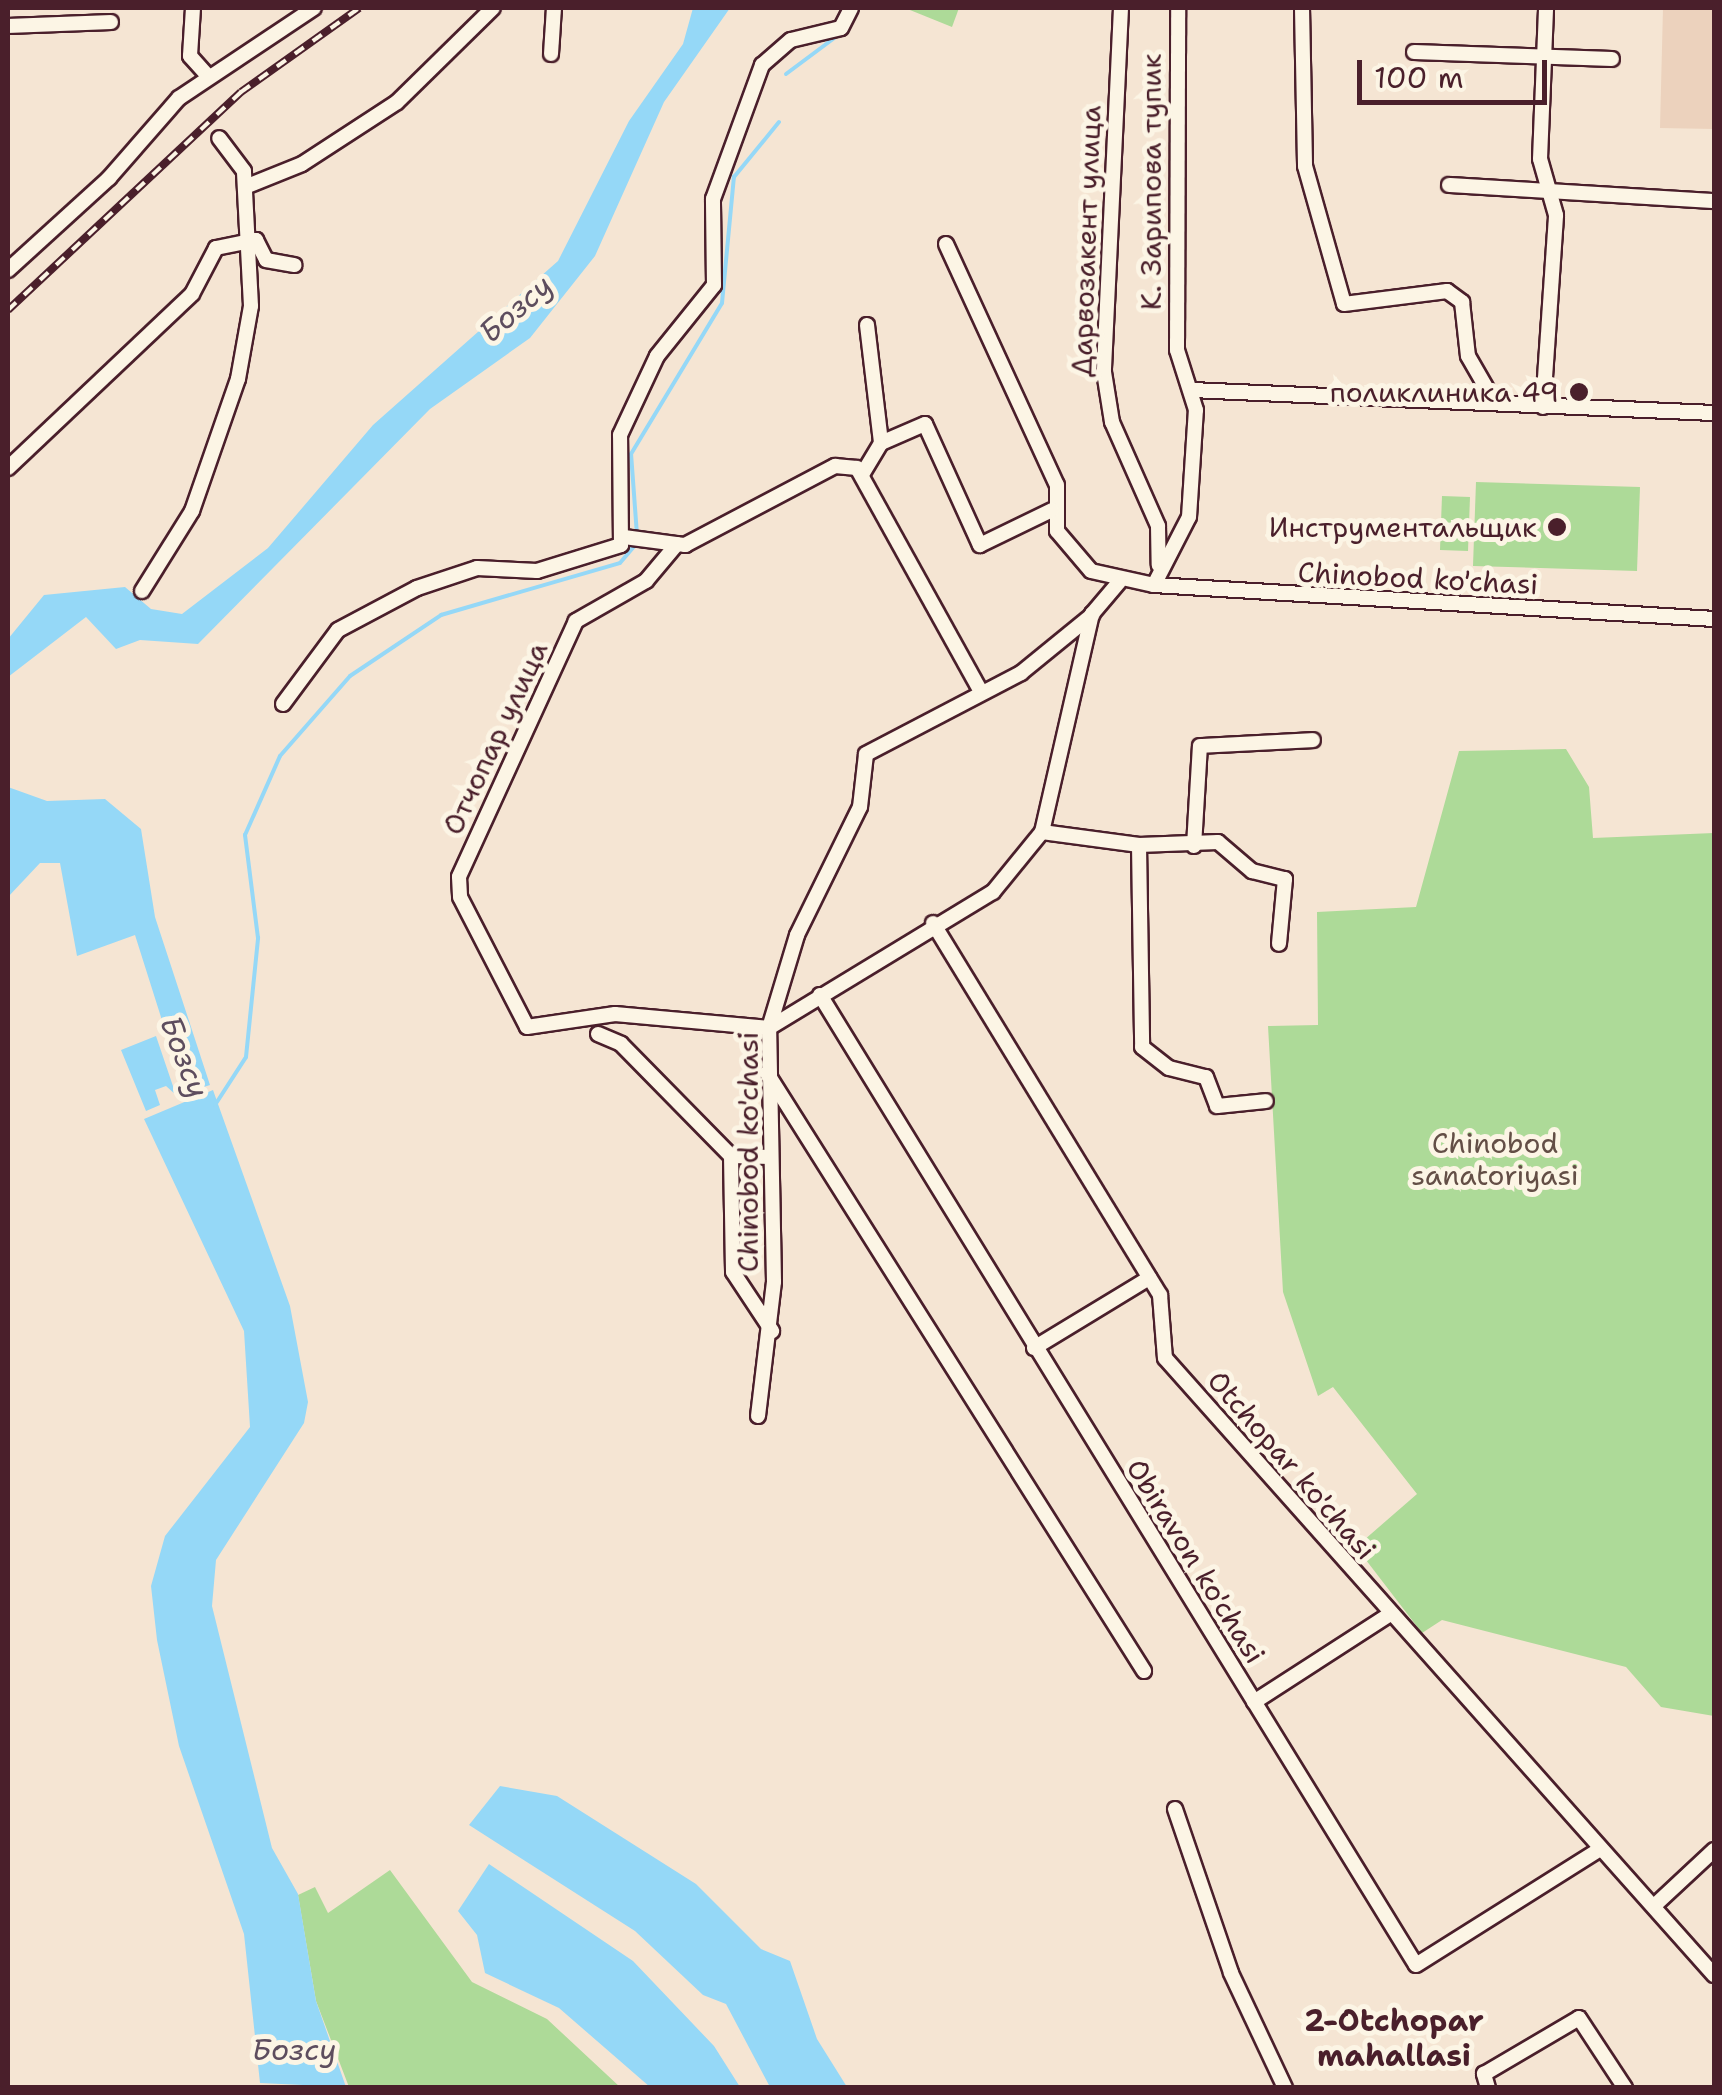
<!DOCTYPE html>
<meta charset="utf-8">
<style>
body{margin:0}
#map{position:relative;width:1722px;height:2095px;overflow:hidden;background:#f5e5d3;font-family:"Shantell Sans",sans-serif}
div>[style]{position:absolute}
.built>*{inset:0;background:#ecd2bd}
.green>*{inset:0;background:#adda98}
.water>*{inset:0;background:#95d8f7}
.stream>*{height:4px;margin:-2px;padding:0 2px;transform-origin:2px;border-radius:2px;background:#95d8f7}
.roads{filter:drop-shadow(2px 0 #4a1f2b) drop-shadow(-2px 0 #4a1f2b) drop-shadow(0 2px #4a1f2b) drop-shadow(0 -2px #4a1f2b)}
.minor>*{height:14px;margin:-7px;padding:0 7px;transform-origin:7px;border-radius:7px;background:#fcf5e5}
.rail>*{height:8px;margin-top:-4px;transform-origin:0;background:repeating-linear-gradient(90deg,#fcf5e5 0 11px,#4a1f2b 0 22px);box-sizing:border-box;border-block:2px solid #4a1f2b}
.dots>*{width:28px;height:28px;translate:-50% -50%;box-sizing:border-box;border:5px solid #fcf5e5;border-radius:50%}
span{translate:-50% -50%;white-space:nowrap;text-align:center;line-height:1.15;-webkit-text-stroke:10px #fcf5e5;paint-order:stroke}
.street-label{font-size:28px;color:#4a1f2b}
.poi-label{font-size:28px;color:#4a1f2b}
.right{translate:-100% -50%;text-align:right}
.park-label{font-size:28px;color:#634e46}
.water-label{font-size:30px;color:#5d4d5e;font-style:italic}
.neighbourhood-label{font-size:30px;color:#4a1f2b;font-weight:700}
.frame{position:absolute;inset:0;border:10px solid #4a1f2b;pointer-events:none}
.scale{position:absolute;left:1357px;top:60px;width:190px;height:45px;box-sizing:border-box;border:5px solid #4a1f2b;border-top:0;padding-left:12px;font-size:30px;line-height:35px;white-space:nowrap;color:#4a1f2b;-webkit-text-stroke:8px #fcf5e5;paint-order:stroke}
</style>
<div id="map">
<div class="built">
<i style="clip-path:polygon(1663px 8px,1714px 8px,1714px 129px,1660px 128px)"></i>
</div>
<div class="green">
<i style="clip-path:polygon(905px 8px,959px 8px,952px 27px)"></i>
<i style="clip-path:polygon(1476px 482px,1640px 487px,1637px 571px,1473px 566px)"></i>
<i style="clip-path:polygon(1442px 496px,1470px 497px,1468px 551px,1440px 550px)"></i>
<i style="clip-path:polygon(1566px 749px,1589px 787px,1593px 838px,1714px 833px,1714px 1716px,1661px 1707px,1626px 1667px,1442px 1620px,1422px 1633px,1356px 1547px,1417px 1494px,1333px 1387px,1318px 1396px,1283px 1292px,1268px 1026px,1318px 1025px,1317px 912px,1416px 907px,1459px 751px)"></i>
<i style="clip-path:polygon(390px 1870px,472px 1982px,547px 2019px,620px 2087px,349px 2087px,316px 2001px,298px 1895px,315px 1887px,328px 1913px)"></i>
</div>
<div class="water">
<i style="clip-path:polygon(693px 8px,730px 8px,664px 102px,595px 256px,530px 338px,430px 409px,198px 644px,140px 640px,116px 649px,86px 617px,8px 677px,8px 639px,44px 595px,125px 587px,151px 609px,182px 614px,268px 548px,373px 425px,558px 261px,629px 121px,683px 44px)"></i>
<i style="clip-path:polygon(8px 787px,47px 801px,105px 799px,141px 829px,155px 917px,210px 1085px,185px 1093px,135px 935px,77px 956px,60px 863px,40px 863px,8px 897px)"></i>
<i style="clip-path:polygon(156px 1036px,176px 1095px,166px 1086px,155px 1090px,160px 1105px,146px 1111px,121px 1050px)"></i>
<i style="clip-path:polygon(213px 1090px,290px 1306px,308px 1402px,304px 1423px,216px 1560px,212px 1606px,272px 1848px,298px 1894px,316px 2001px,346px 2087px,260px 2083px,244px 1934px,179px 1746px,157px 1640px,151px 1586px,165px 1536px,250px 1427px,244px 1331px,144px 1119px)"></i>
<i style="clip-path:polygon(500px 1786px,557px 1796px,696px 1884px,761px 1949px,790px 1961px,817px 2039px,847px 2087px,770px 2087px,726px 2004px,703px 1995px,635px 1931px,469px 1825px)"></i>
<i style="clip-path:polygon(489px 1864px,633px 1961px,714px 2046px,740px 2087px,650px 2087px,559px 2008px,485px 1973px,477px 1935px,458px 1911px)"></i>
</div>
<div class="stream">
<i style="left:786px;top:74px;width:69px;rotate:-36.7deg"></i>
<i style="left:637px;top:535px;width:81px;rotate:-94.2deg"></i>
<i style="left:631px;top:454px;width:176px;rotate:-58.9deg"></i>
<i style="left:722px;top:303px;width:127px;rotate:-84.6deg"></i>
<i style="left:734px;top:177px;width:71px;rotate:-50.7deg"></i>
<i style="left:215px;top:1105px;width:57px;rotate:-57.1deg"></i>
<i style="left:246px;top:1057px;width:120px;rotate:-84.2deg"></i>
<i style="left:258px;top:938px;width:104px;rotate:-97.2deg"></i>
<i style="left:245px;top:835px;width:86px;rotate:-66.1deg"></i>
<i style="left:280px;top:756px;width:106px;rotate:-48.8deg"></i>
<i style="left:350px;top:676px;width:110px;rotate:-33.8deg"></i>
<i style="left:441px;top:615px;width:186px;rotate:-16.2deg"></i>
<i style="left:620px;top:563px;width:25px;rotate:-50deg"></i>
</div>
<div class="roads">
<div class="minor">
<i style="left:193px;top:8px;width:48px;rotate:93.6deg"></i>
<i style="left:190px;top:56px;width:25px;rotate:48deg"></i>
<i style="left:1121px;top:8px;width:364px;rotate:92.7deg"></i>
<i style="left:1104px;top:372px;width:51px;rotate:80.9deg"></i>
<i style="left:1112px;top:422px;width:114px;rotate:66.1deg"></i>
<i style="left:1158px;top:526px;width:39px;rotate:89deg"></i>
<i style="left:1302px;top:8px;width:158px;rotate:88.9deg"></i>
<i style="left:1305px;top:166px;width:143px;rotate:74.2deg"></i>
<i style="left:1344px;top:304px;width:104px;rotate:-7.2deg"></i>
<i style="left:1447px;top:291px;width:19px;rotate:36deg"></i>
<i style="left:1462px;top:302px;width:54px;rotate:83.7deg"></i>
<i style="left:1468px;top:356px;width:54px;rotate:60.1deg"></i>
<i style="left:8px;top:26px;width:103px;rotate:-2.2deg"></i>
<i style="left:1414px;top:52px;width:198px;rotate:2deg"></i>
<i style="left:551px;top:54px;width:46px;rotate:-86.3deg"></i>
<i style="left:1449px;top:185px;width:265px;rotate:3.5deg"></i>
<i style="left:245px;top:187px;width:61px;rotate:-22deg"></i>
<i style="left:302px;top:164px;width:113px;rotate:-33.1deg"></i>
<i style="left:397px;top:102px;width:134px;rotate:-44.4deg"></i>
<i style="left:946px;top:244px;width:265px;rotate:65.3deg"></i>
<i style="left:1057px;top:485px;width:46px;rotate:90deg"></i>
<i style="left:1057px;top:531px;width:52px;rotate:49.6deg"></i>
<i style="left:1091px;top:571px;width:65px;rotate:12.5deg"></i>
<i style="left:1154px;top:585px;width:561px;rotate:3.47deg"></i>
<i style="left:8px;top:270px;width:137px;rotate:-42.3deg"></i>
<i style="left:109px;top:178px;width:106px;rotate:-48.8deg"></i>
<i style="left:179px;top:98px;width:162px;rotate:-33.7deg"></i>
<i style="left:867px;top:325px;width:119px;rotate:83.2deg"></i>
<i style="left:1191px;top:390px;width:524px;rotate:2.52deg"></i>
<i style="left:1543px;top:407px;width:192px;rotate:-86.1deg"></i>
<i style="left:1556px;top:215px;width:58px;rotate:-105.9deg"></i>
<i style="left:1540px;top:159px;width:151px;rotate:-87.7deg"></i>
<i style="left:8px;top:468px;width:253px;rotate:-43.4deg"></i>
<i style="left:192px;top:294px;width:52px;rotate:-62.4deg"></i>
<i style="left:216px;top:248px;width:41px;rotate:-11.3deg"></i>
<i style="left:256px;top:240px;width:22px;rotate:63deg"></i>
<i style="left:266px;top:260px;width:29px;rotate:10deg"></i>
<i style="left:863px;top:473px;width:35px;rotate:-59deg"></i>
<i style="left:881px;top:443px;width:48px;rotate:-23.4deg"></i>
<i style="left:925px;top:424px;width:133px;rotate:65.6deg"></i>
<i style="left:980px;top:545px;width:80px;rotate:-25.9deg"></i>
<i style="left:624px;top:537px;width:62px;rotate:7.5deg"></i>
<i style="left:685px;top:545px;width:170px;rotate:-27.8deg"></i>
<i style="left:835px;top:466px;width:22px;rotate:5deg"></i>
<i style="left:857px;top:468px;width:254px;rotate:61deg"></i>
<i style="left:677px;top:544px;width:48px;rotate:130deg"></i>
<i style="left:646px;top:581px;width:81px;rotate:150.3deg"></i>
<i style="left:576px;top:621px;width:281px;rotate:114.6deg"></i>
<i style="left:459px;top:877px;width:20px;rotate:87deg"></i>
<i style="left:460px;top:897px;width:146px;rotate:62.7deg"></i>
<i style="left:527px;top:1027px;width:89px;rotate:-8.4deg"></i>
<i style="left:615px;top:1014px;width:155px;rotate:5.2deg"></i>
<i style="left:769px;top:1028px;width:262px;rotate:-31.3deg"></i>
<i style="left:993px;top:892px;width:77px;rotate:-50.8deg"></i>
<i style="left:1042px;top:832px;width:224px;rotate:-77.1deg"></i>
<i style="left:1092px;top:614px;width:42px;rotate:-49.8deg"></i>
<i style="left:1154px;top:585px;width:76px;rotate:-62.8deg"></i>
<i style="left:1189px;top:517px;width:107px;rotate:-86.3deg"></i>
<i style="left:1196px;top:410px;width:63px;rotate:-107.6deg"></i>
<i style="left:1177px;top:350px;width:342px;rotate:-89.8deg"></i>
<i style="left:142px;top:591px;width:94px;rotate:-58deg"></i>
<i style="left:192px;top:511px;width:140px;rotate:-70.8deg"></i>
<i style="left:238px;top:379px;width:74px;rotate:-79.9deg"></i>
<i style="left:251px;top:306px;width:135px;rotate:-93deg"></i>
<i style="left:244px;top:171px;width:41px;rotate:-127.1deg"></i>
<i style="left:283px;top:704px;width:92px;rotate:-53.4deg"></i>
<i style="left:338px;top:630px;width:89px;rotate:-28deg"></i>
<i style="left:417px;top:588px;width:63px;rotate:-18.4deg"></i>
<i style="left:477px;top:568px;width:60px;rotate:2.9deg"></i>
<i style="left:537px;top:571px;width:88px;rotate:-17.2deg"></i>
<i style="left:621px;top:545px;width:110px;rotate:-90.5deg"></i>
<i style="left:620px;top:435px;width:87px;rotate:-64.9deg"></i>
<i style="left:657px;top:356px;width:91px;rotate:-51.2deg"></i>
<i style="left:714px;top:285px;width:86px;rotate:-90.7deg"></i>
<i style="left:713px;top:199px;width:143px;rotate:-69.9deg"></i>
<i style="left:762px;top:65px;width:38px;rotate:-41deg"></i>
<i style="left:791px;top:40px;width:51px;rotate:-13.5deg"></i>
<i style="left:841px;top:28px;width:22px;rotate:-63deg"></i>
<i style="left:1042px;top:832px;width:98px;rotate:7.6deg"></i>
<i style="left:1139px;top:845px;width:79px;rotate:-2.2deg"></i>
<i style="left:1218px;top:842px;width:45px;rotate:40.5deg"></i>
<i style="left:1252px;top:871px;width:34px;rotate:14deg"></i>
<i style="left:1285px;top:879px;width:65px;rotate:95.3deg"></i>
<i style="left:1139px;top:845px;width:202px;rotate:89.1deg"></i>
<i style="left:1142px;top:1047px;width:34px;rotate:38deg"></i>
<i style="left:1169px;top:1068px;width:38px;rotate:14deg"></i>
<i style="left:1206px;top:1077px;width:31px;rotate:69deg"></i>
<i style="left:1217px;top:1106px;width:49px;rotate:-5.8deg"></i>
<i style="left:1194px;top:846px;width:100px;rotate:-86.6deg"></i>
<i style="left:1200px;top:746px;width:113px;rotate:-3deg"></i>
<i style="left:933px;top:923px;width:436px;rotate:58.6deg"></i>
<i style="left:1160px;top:1295px;width:63px;rotate:85.5deg"></i>
<i style="left:1165px;top:1358px;width:826px;rotate:48.34deg"></i>
<i style="left:820px;top:995px;width:1138px;rotate:58.43deg"></i>
<i style="left:1416px;top:1965px;width:218px;rotate:-32.2deg"></i>
<i style="left:598px;top:1034px;width:25px;rotate:23deg"></i>
<i style="left:621px;top:1044px;width:157px;rotate:45.5deg"></i>
<i style="left:731px;top:1156px;width:40px;rotate:1.4deg"></i>
<i style="left:767px;top:1073px;width:707px;rotate:57.77deg"></i>
<i style="left:731px;top:1156px;width:116px;rotate:89deg"></i>
<i style="left:733px;top:1272px;width:71px;rotate:56.5deg"></i>
<i style="left:1034px;top:1348px;width:135px;rotate:-31.3deg"></i>
<i style="left:758px;top:1416px;width:135px;rotate:-83.2deg"></i>
<i style="left:774px;top:1282px;width:254px;rotate:-91.1deg"></i>
<i style="left:769px;top:1028px;width:97px;rotate:-73.2deg"></i>
<i style="left:797px;top:935px;width:143px;rotate:-63.8deg"></i>
<i style="left:860px;top:807px;width:53px;rotate:-83.5deg"></i>
<i style="left:866px;top:754px;width:175px;rotate:-27.6deg"></i>
<i style="left:1021px;top:673px;width:92px;rotate:-39.2deg"></i>
<i style="left:1254px;top:1702px;width:162px;rotate:-32.9deg"></i>
<i style="left:1175px;top:1809px;width:173px;rotate:71.1deg"></i>
<i style="left:1231px;top:1973px;width:127px;rotate:64.8deg"></i>
<i style="left:1654px;top:1906px;width:82px;rotate:-43deg"></i>
<i style="left:1488px;top:2088px;width:15px;rotate:-106deg"></i>
<i style="left:1484px;top:2074px;width:110px;rotate:-30.5deg"></i>
<i style="left:1579px;top:2018px;width:84px;rotate:56.7deg"></i>
</div>
</div>
<div class="rail">
<i style="left:8px;top:310px;width:319px;rotate:-43.1deg"></i>
<i style="left:241px;top:92px;width:145px;rotate:-35.4deg"></i>
</div>
<div class="dots">
<i style="left:1579px;top:392px;background:#4a1f2b"></i>
<i style="left:1557px;top:527px;background:#4a1f2b"></i>
</div>
<div class="street-label">
<span style="left:1151px;top:182px;rotate:-90deg">К. Зарипова тупик</span>
<span style="left:1086px;top:241px;rotate:-88deg">Дарвозакент улица</span>
<span style="left:1418px;top:578px;rotate:3deg">Chinobod ko'chasi</span>
<span style="left:495px;top:738px;rotate:-65deg">Отчопар улица</span>
<span style="left:748px;top:1152px;rotate:-90deg">Chinobod ko'chasi</span>
<span style="left:1292px;top:1465px;rotate:49deg">Otchopar ko'chasi</span>
<span style="left:1196px;top:1561px;rotate:58deg">Obiravon ko'chasi</span>
</div>
<div class="poi-label">
<span class="right" style="left:1559px;top:392px">поликлиника 49</span>
<span class="right" style="left:1537px;top:527px">Инструментальщик</span>
</div>
<div class="park-label">
<span style="left:1495px;top:1159px">Chinobod<br>sanatoriyasi</span>
</div>
<div class="water-label">
<span style="left:516px;top:309px;rotate:-41deg">Бозсу</span>
<span style="left:184px;top:1057px;rotate:69deg">Бозсу</span>
<span style="left:294px;top:2050px">Бозсу</span>
</div>
<div class="neighbourhood-label">
<span style="left:1394px;top:2038px">2-Otchopar<br>mahallasi</span>
</div>
<div class="frame"></div>
<div class="scale">100 m</div>
</div>
